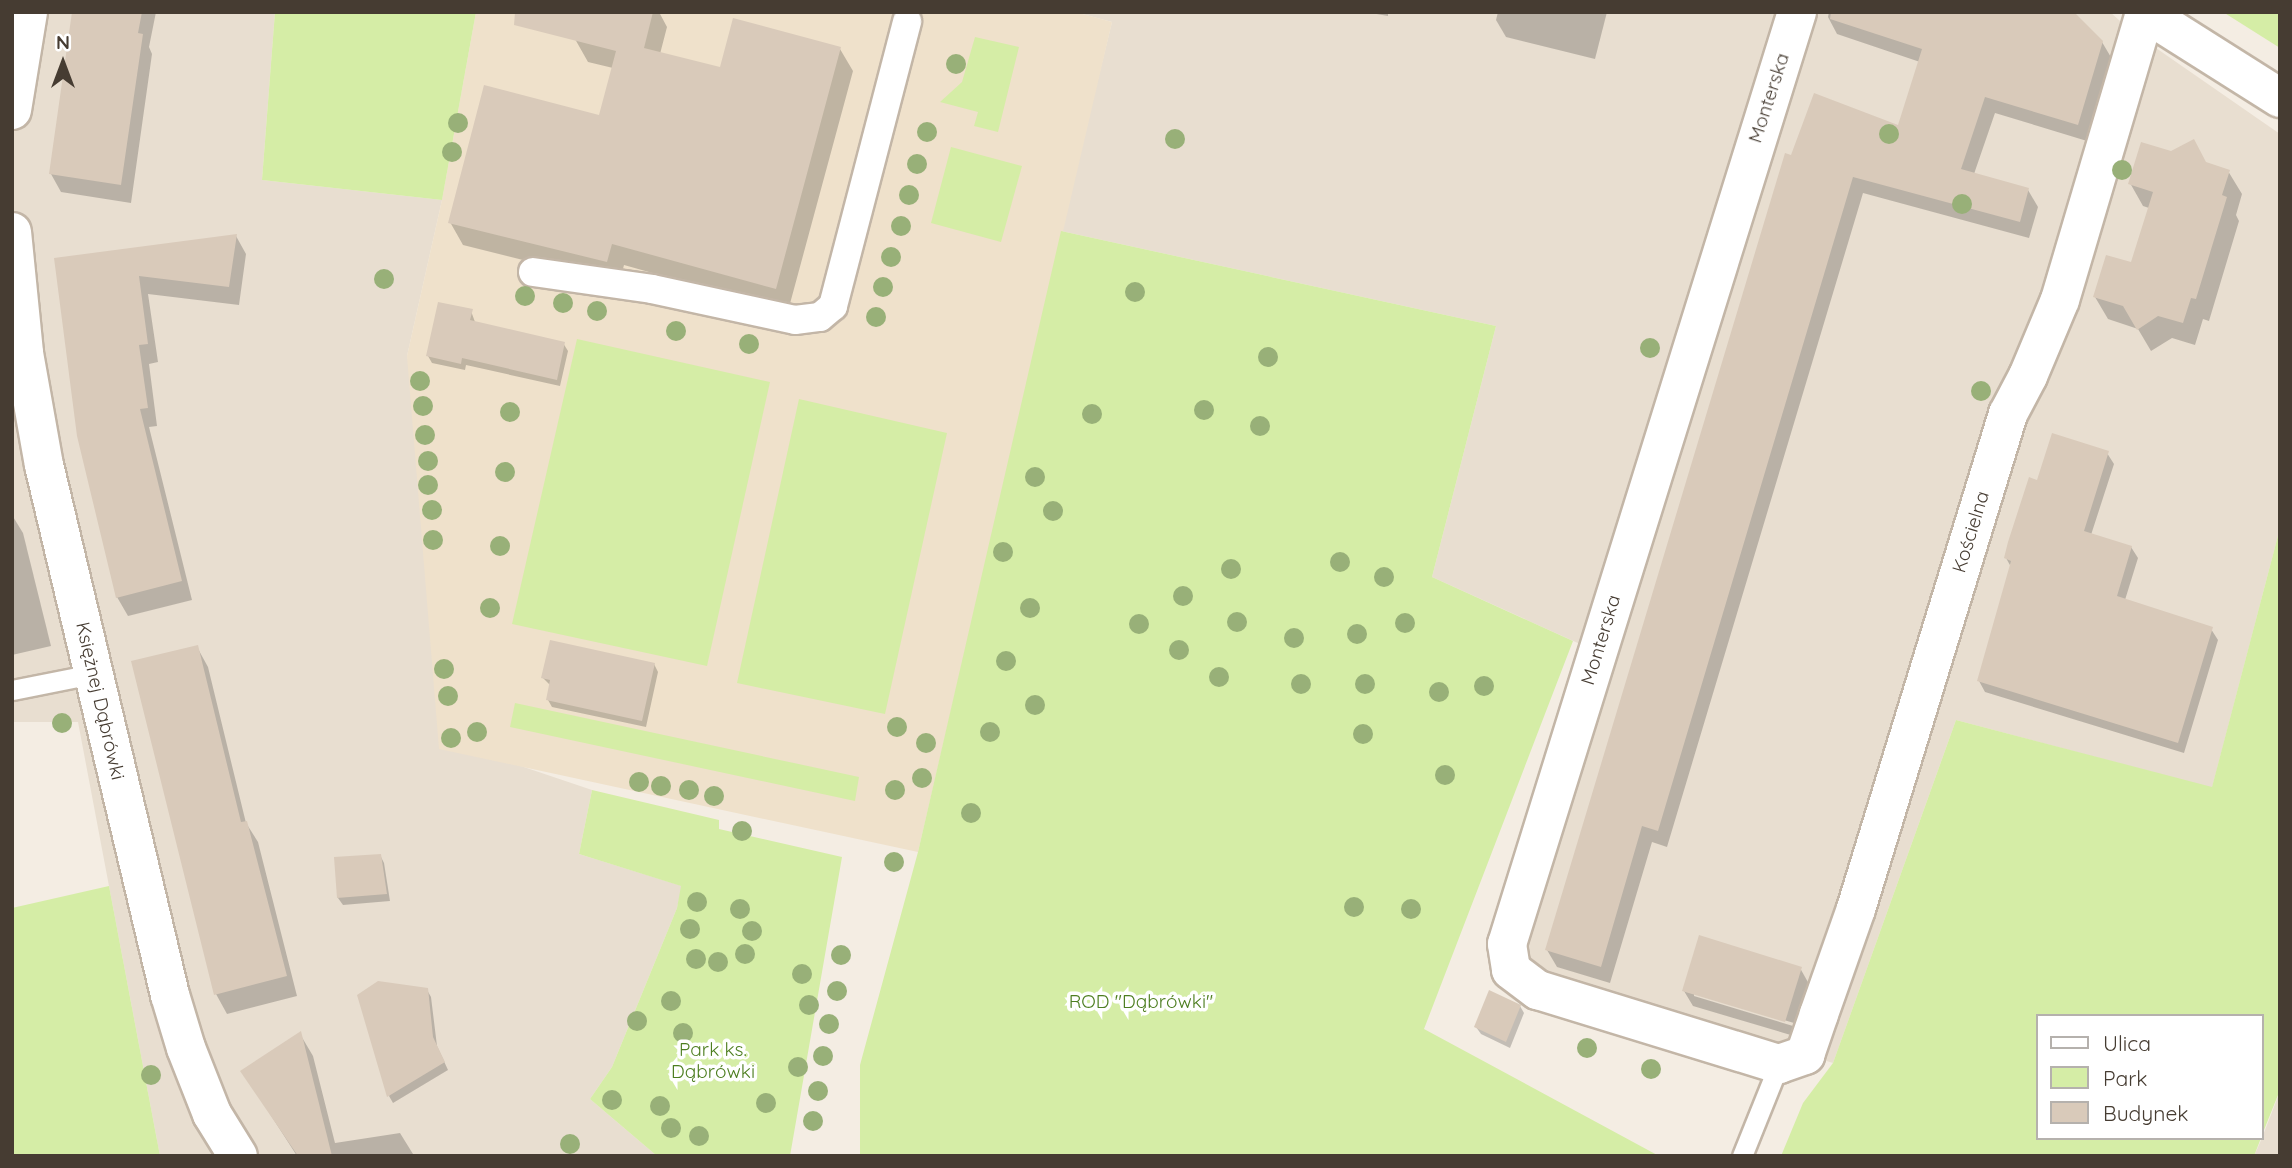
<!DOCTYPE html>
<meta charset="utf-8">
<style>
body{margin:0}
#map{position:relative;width:2292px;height:1168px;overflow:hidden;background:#f4ede3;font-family:Quicksand,sans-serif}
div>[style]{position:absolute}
.residential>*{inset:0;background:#e8ded0}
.education>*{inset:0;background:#efe1cb}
.green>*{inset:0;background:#d5eda6}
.shadow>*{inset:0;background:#0003}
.building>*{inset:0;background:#d9caba}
.roads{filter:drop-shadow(2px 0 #c3b6a7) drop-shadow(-2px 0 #c3b6a7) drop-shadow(0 2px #c3b6a7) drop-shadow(0 -2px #c3b6a7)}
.service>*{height:19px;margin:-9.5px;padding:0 9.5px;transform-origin:9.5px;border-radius:9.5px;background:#fff}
.pedestrian>*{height:28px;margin:-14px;padding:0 14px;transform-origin:14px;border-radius:14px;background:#fff}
.minor>*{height:38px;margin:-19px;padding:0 19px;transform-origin:19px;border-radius:19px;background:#fff}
.tertiary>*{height:38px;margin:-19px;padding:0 19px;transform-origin:19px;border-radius:19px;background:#fff}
.trees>*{width:20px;height:20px;margin:-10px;border-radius:50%;background:#98b078}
span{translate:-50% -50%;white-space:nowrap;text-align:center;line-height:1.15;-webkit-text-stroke:7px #fff;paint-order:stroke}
.street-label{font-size:19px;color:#463c32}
.park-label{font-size:19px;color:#4d7e20}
.frame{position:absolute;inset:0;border:14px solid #463c32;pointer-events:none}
.legend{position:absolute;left:2036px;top:1014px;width:228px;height:126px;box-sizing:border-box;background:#fff;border:2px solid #b5b1ad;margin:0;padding:9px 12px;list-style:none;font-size:21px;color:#463c32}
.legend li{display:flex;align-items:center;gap:14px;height:35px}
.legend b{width:35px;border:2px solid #b5b1ad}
.north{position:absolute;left:28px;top:28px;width:70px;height:70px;-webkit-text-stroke:5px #fff;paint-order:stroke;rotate:0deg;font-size:19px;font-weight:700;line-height:28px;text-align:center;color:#463c32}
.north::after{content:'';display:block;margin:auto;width:24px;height:32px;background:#463c32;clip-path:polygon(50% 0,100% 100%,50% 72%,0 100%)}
</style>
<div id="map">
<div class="residential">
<i style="clip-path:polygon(12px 12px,275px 12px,262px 180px,442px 200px,407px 356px,512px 763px,592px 790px,579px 854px,682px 886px,677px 908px,612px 1067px,590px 1099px,657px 1156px,160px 1156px,78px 722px,12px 722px)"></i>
<i style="clip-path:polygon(1075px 12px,2110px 12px,2130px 30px,2280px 134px,2280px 528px,2212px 788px,1956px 720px,1833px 1063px,1554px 976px,1524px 956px,1611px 658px,1432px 577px,1496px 326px,1061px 231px,1112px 22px)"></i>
<i style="clip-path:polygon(2280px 1091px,2280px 1156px,2254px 1156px,2262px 1138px)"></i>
</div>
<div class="education">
<i style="clip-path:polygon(476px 12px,1075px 12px,1112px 22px,918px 852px,439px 749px,407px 356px,442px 200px)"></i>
</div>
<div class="green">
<i style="clip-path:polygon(275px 12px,476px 12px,442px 200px,262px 180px)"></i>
<i style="clip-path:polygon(2223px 12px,2280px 12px,2280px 48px)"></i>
<i style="clip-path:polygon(975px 37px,1019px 47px,998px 132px,974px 126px,978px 112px,940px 102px,962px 82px)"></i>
<i style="clip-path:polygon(951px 147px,1022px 166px,1001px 242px,931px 223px)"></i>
<i style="clip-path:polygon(1061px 231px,1496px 326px,1432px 577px,1573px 641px,1424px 1029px,1659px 1156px,860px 1156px,860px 1065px,918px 852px)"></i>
<i style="clip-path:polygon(577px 339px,770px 382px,707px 666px,512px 624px)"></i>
<i style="clip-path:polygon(799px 399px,947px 433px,885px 714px,737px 683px)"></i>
<i style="clip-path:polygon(2280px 528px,2280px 1090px,2262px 1135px,2262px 1016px,2038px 1016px,2038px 1138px,2261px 1138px,2254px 1156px,1781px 1156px,1803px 1103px,1833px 1063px,1956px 720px,2212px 787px)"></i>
<i style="clip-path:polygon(515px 703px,859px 777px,855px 801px,510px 727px)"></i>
<i style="clip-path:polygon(592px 790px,719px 820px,719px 829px,842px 857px,790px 1156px,657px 1156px,590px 1099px,612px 1067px,677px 908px,681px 886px,579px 854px)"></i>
<i style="clip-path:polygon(109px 886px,160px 1156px,12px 1156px,12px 908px)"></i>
</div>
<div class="shadow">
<i style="clip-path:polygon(76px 12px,156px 12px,149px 47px,152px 54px,131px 203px,61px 192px,51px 174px)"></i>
<i style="clip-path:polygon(582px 12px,659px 12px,667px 27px,660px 54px,721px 69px,840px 49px,853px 71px,788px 311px,624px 265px,619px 284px,463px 245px,450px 222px,600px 118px,613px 68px,588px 62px,575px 39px)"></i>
<i style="clip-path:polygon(1365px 12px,1388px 12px,1388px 16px)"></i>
<i style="clip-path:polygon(1498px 12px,1607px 12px,1595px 59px,1506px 37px,1496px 20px)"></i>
<i style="clip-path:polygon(1829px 12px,2072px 12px,2102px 42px,2112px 59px,2087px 141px,1995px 113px,1974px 174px,2028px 190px,2038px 207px,2029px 238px,1863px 193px,1667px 847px,1652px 842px,1610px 983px,1557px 967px,1547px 950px,1792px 157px,1899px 127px,1920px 62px,1837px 34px,1828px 17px)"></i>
<i style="clip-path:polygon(2207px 164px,2228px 171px,2242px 194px,2236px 215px,2239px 221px,2209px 321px,2203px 319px,2195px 345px,2172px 338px,2151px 351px,2138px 329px,2108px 319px,2095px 297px,2132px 264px,2149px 208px,2143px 206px,2130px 183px)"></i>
<i style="clip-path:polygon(236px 236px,246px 254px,239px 305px,148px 294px,158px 362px,149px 364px,157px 426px,149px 427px,192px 600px,128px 616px,117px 597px,56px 259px)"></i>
<i style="clip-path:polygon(471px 311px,475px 322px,563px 343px,568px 351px,560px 386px,466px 365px,465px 370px,432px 363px,428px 356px)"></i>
<i style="clip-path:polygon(2107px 453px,2114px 464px,2091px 535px,2131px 547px,2138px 558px,2125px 600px,2211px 629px,2218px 640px,2184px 753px,1985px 692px,1979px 681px,2011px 567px,2006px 558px,2038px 482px)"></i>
<i style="clip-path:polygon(12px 515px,23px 533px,51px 646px,12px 655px)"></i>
<i style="clip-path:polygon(197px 647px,208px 667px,246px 823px,258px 842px,297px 996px,227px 1014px,216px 994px)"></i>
<i style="clip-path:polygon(654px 664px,658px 672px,646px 727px,552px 707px,548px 700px,551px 686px,543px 678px)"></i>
<i style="clip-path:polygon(380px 855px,384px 863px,390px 901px,343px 905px,338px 898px,336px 859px)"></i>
<i style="clip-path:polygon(evenodd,1800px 968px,1809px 984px,1794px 1036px,1693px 1006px,1684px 991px,1800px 968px,1694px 993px,1794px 1023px,1793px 1026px,1694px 996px,1694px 993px)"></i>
<i style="clip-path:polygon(427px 990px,431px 997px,437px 1046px,448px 1070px,393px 1103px,389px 1096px)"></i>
<i style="clip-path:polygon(1520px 1006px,1524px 1013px,1510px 1048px,1481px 1034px,1476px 1027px)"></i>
<i style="clip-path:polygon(300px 1034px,313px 1056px,335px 1143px,400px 1133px,413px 1154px,297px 1156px,243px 1072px)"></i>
</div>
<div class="building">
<i style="clip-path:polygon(72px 12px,142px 12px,138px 33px,143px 34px,121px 185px,49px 174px)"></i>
<i style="clip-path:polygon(515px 12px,653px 12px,644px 48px,720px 67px,733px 18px,841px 47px,776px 289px,612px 244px,607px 262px,448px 223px,484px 85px,599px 115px,616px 51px,514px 25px)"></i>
<i style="clip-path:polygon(1831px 12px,2074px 12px,2103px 41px,2078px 125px,1985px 97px,1961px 169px,2029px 188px,2020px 222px,1853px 177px,1658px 831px,1642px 826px,1601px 967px,1545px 950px,1785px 153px,1791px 155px,1814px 93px,1898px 125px,1922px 49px,1830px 19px)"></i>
<i style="clip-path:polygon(2194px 139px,2206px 162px,2230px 170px,2222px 195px,2227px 197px,2196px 299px,2191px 298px,2183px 323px,2158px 316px,2137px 330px,2123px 306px,2093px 297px,2106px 255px,2131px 262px,2153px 192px,2128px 184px,2141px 142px,2171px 151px)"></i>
<i style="clip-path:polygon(237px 234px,229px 287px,139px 276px,148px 344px,139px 345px,148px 408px,140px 409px,182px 581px,116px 598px,77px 436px,54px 258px)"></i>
<i style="clip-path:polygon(438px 302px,473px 309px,470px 320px,565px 342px,557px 380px,462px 358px,461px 364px,426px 356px)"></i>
<i style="clip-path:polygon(2052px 433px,2109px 451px,2084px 531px,2132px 546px,2117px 596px,2213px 627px,2178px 743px,1977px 681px,2011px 561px,2004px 558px,2008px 542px,2029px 477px,2037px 480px)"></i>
<i style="clip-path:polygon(550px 640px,655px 663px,642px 721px,546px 700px,550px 680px,541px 678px)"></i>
<i style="clip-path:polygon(198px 645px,241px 822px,247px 821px,287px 976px,214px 995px,131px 661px)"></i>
<i style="clip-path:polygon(381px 854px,387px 894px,337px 898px,334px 857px)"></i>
<i style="clip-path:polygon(1699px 935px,1802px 967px,1785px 1022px,1682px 991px)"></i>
<i style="clip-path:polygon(378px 981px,428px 988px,433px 1037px,445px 1062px,387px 1097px,357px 995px)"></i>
<i style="clip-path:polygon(1489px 990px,1521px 1005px,1506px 1042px,1474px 1027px)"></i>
<i style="clip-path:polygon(301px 1031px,332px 1156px,298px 1156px,240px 1071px)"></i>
</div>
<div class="roads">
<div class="service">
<i style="left:12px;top:690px;width:83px;rotate:-11.2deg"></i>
<i style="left:1742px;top:1156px;width:99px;rotate:-68.1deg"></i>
</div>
<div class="pedestrian">
<i style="left:533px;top:272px;width:120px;rotate:8.1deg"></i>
<i style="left:652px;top:289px;width:146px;rotate:12.2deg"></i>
<i style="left:795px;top:320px;width:25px;rotate:-7deg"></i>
<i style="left:820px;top:317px;width:17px;rotate:-40deg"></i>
<i style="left:833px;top:306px;width:294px;rotate:-75.4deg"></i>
</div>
<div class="minor">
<i style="left:1797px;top:12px;width:976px;rotate:107.28deg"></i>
<i style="left:1507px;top:944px;width:26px;rotate:81deg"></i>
<i style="left:1511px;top:970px;width:34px;rotate:37deg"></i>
<i style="left:1538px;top:990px;width:252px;rotate:17.1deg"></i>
<i style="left:1779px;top:1064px;width:28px;rotate:-19deg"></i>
<i style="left:1805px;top:1055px;width:43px;rotate:-71.1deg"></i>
<i style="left:1819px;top:1014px;width:111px;rotate:-70.6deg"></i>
<i style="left:1856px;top:909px;width:518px;rotate:-72.93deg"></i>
<i style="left:2008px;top:414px;width:43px;rotate:-62.2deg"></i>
<i style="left:2028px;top:376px;width:82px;rotate:-67.2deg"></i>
<i style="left:2060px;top:300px;width:299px;rotate:-73.5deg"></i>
<i style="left:12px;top:110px;width:99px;rotate:-80.7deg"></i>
<i style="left:12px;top:232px;width:122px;rotate:84.3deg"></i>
<i style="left:24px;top:353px;width:114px;rotate:79.9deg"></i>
<i style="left:44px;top:465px;width:545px;rotate:76.63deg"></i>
<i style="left:170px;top:995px;width:55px;rotate:73.2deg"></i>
<i style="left:186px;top:1048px;width:71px;rotate:68.5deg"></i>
<i style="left:212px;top:1114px;width:49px;rotate:58.2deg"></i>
</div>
<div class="tertiary">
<i style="left:2144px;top:12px;width:161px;rotate:32.3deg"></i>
</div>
</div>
<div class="trees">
<i style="left:956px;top:64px"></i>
<i style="left:458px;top:123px"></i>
<i style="left:927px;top:132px"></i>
<i style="left:1889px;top:134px"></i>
<i style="left:1175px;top:139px"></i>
<i style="left:452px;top:152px"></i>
<i style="left:917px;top:164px"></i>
<i style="left:2122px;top:170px"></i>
<i style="left:909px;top:195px"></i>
<i style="left:1962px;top:204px"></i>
<i style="left:901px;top:226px"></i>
<i style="left:891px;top:257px"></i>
<i style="left:384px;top:279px"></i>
<i style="left:883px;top:287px"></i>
<i style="left:1135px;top:292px"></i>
<i style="left:525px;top:296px"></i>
<i style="left:563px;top:303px"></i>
<i style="left:597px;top:311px"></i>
<i style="left:876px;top:317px"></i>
<i style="left:676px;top:331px"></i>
<i style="left:749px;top:344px"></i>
<i style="left:1650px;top:348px"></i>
<i style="left:1268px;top:357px"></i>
<i style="left:420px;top:381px"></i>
<i style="left:1981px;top:391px"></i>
<i style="left:423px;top:406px"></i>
<i style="left:1204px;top:410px"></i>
<i style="left:510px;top:412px"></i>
<i style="left:1092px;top:414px"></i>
<i style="left:1260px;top:426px"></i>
<i style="left:425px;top:435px"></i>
<i style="left:428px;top:461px"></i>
<i style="left:505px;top:472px"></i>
<i style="left:1035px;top:477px"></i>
<i style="left:428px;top:485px"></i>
<i style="left:432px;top:510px"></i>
<i style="left:1053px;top:511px"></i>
<i style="left:433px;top:540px"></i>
<i style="left:500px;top:546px"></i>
<i style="left:1003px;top:552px"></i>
<i style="left:1340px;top:562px"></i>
<i style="left:1231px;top:569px"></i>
<i style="left:1384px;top:577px"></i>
<i style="left:1183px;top:596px"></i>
<i style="left:490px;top:608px"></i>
<i style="left:1030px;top:608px"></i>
<i style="left:1237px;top:622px"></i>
<i style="left:1405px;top:623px"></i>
<i style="left:1139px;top:624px"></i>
<i style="left:1357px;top:634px"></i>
<i style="left:1294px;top:638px"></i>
<i style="left:1179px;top:650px"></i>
<i style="left:1006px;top:661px"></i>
<i style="left:444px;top:669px"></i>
<i style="left:1219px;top:677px"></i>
<i style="left:1301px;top:684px"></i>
<i style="left:1365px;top:684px"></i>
<i style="left:1484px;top:686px"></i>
<i style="left:1439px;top:692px"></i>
<i style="left:448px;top:696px"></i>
<i style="left:1035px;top:705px"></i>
<i style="left:62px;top:723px"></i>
<i style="left:897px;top:727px"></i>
<i style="left:477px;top:732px"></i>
<i style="left:990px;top:732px"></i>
<i style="left:1363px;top:734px"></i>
<i style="left:451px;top:738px"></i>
<i style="left:926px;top:743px"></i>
<i style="left:1445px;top:775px"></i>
<i style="left:922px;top:778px"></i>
<i style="left:639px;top:782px"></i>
<i style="left:661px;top:786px"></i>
<i style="left:689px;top:790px"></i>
<i style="left:895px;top:790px"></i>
<i style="left:714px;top:796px"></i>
<i style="left:971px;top:813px"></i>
<i style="left:742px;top:831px"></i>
<i style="left:894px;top:862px"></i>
<i style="left:697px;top:902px"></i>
<i style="left:1354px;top:907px"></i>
<i style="left:740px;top:909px"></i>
<i style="left:1411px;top:909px"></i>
<i style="left:690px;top:929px"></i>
<i style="left:752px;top:931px"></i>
<i style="left:745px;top:954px"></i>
<i style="left:841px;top:955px"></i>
<i style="left:696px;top:959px"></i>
<i style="left:718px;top:962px"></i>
<i style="left:802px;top:974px"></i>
<i style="left:837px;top:991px"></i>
<i style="left:671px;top:1001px"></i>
<i style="left:809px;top:1005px"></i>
<i style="left:637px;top:1021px"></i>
<i style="left:829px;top:1024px"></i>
<i style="left:683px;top:1033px"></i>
<i style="left:1587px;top:1048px"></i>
<i style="left:823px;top:1056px"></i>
<i style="left:798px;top:1067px"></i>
<i style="left:1651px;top:1069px"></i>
<i style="left:151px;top:1075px"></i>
<i style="left:818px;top:1091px"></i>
<i style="left:612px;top:1100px"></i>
<i style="left:766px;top:1103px"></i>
<i style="left:660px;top:1106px"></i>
<i style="left:813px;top:1121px"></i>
<i style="left:671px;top:1128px"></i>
<i style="left:699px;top:1136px"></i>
<i style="left:570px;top:1144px"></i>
</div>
<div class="street-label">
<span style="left:1769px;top:98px;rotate:-72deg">Monterska</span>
<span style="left:1971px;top:532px;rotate:-73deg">Kościelna</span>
<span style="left:1601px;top:640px;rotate:-73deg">Monterska</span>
<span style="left:100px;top:701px;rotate:77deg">Księżnej Dąbrówki</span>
</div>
<div class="park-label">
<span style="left:1141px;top:1002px">ROD "Dąbrówki"</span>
<span style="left:713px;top:1061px">Park ks.<br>Dąbrówki</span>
</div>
<div class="frame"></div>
<ul class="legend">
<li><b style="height:9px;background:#fff"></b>Ulica</li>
<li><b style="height:19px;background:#d5eda6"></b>Park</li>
<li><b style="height:19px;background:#d9caba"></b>Budynek</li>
</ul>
<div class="north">N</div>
</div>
